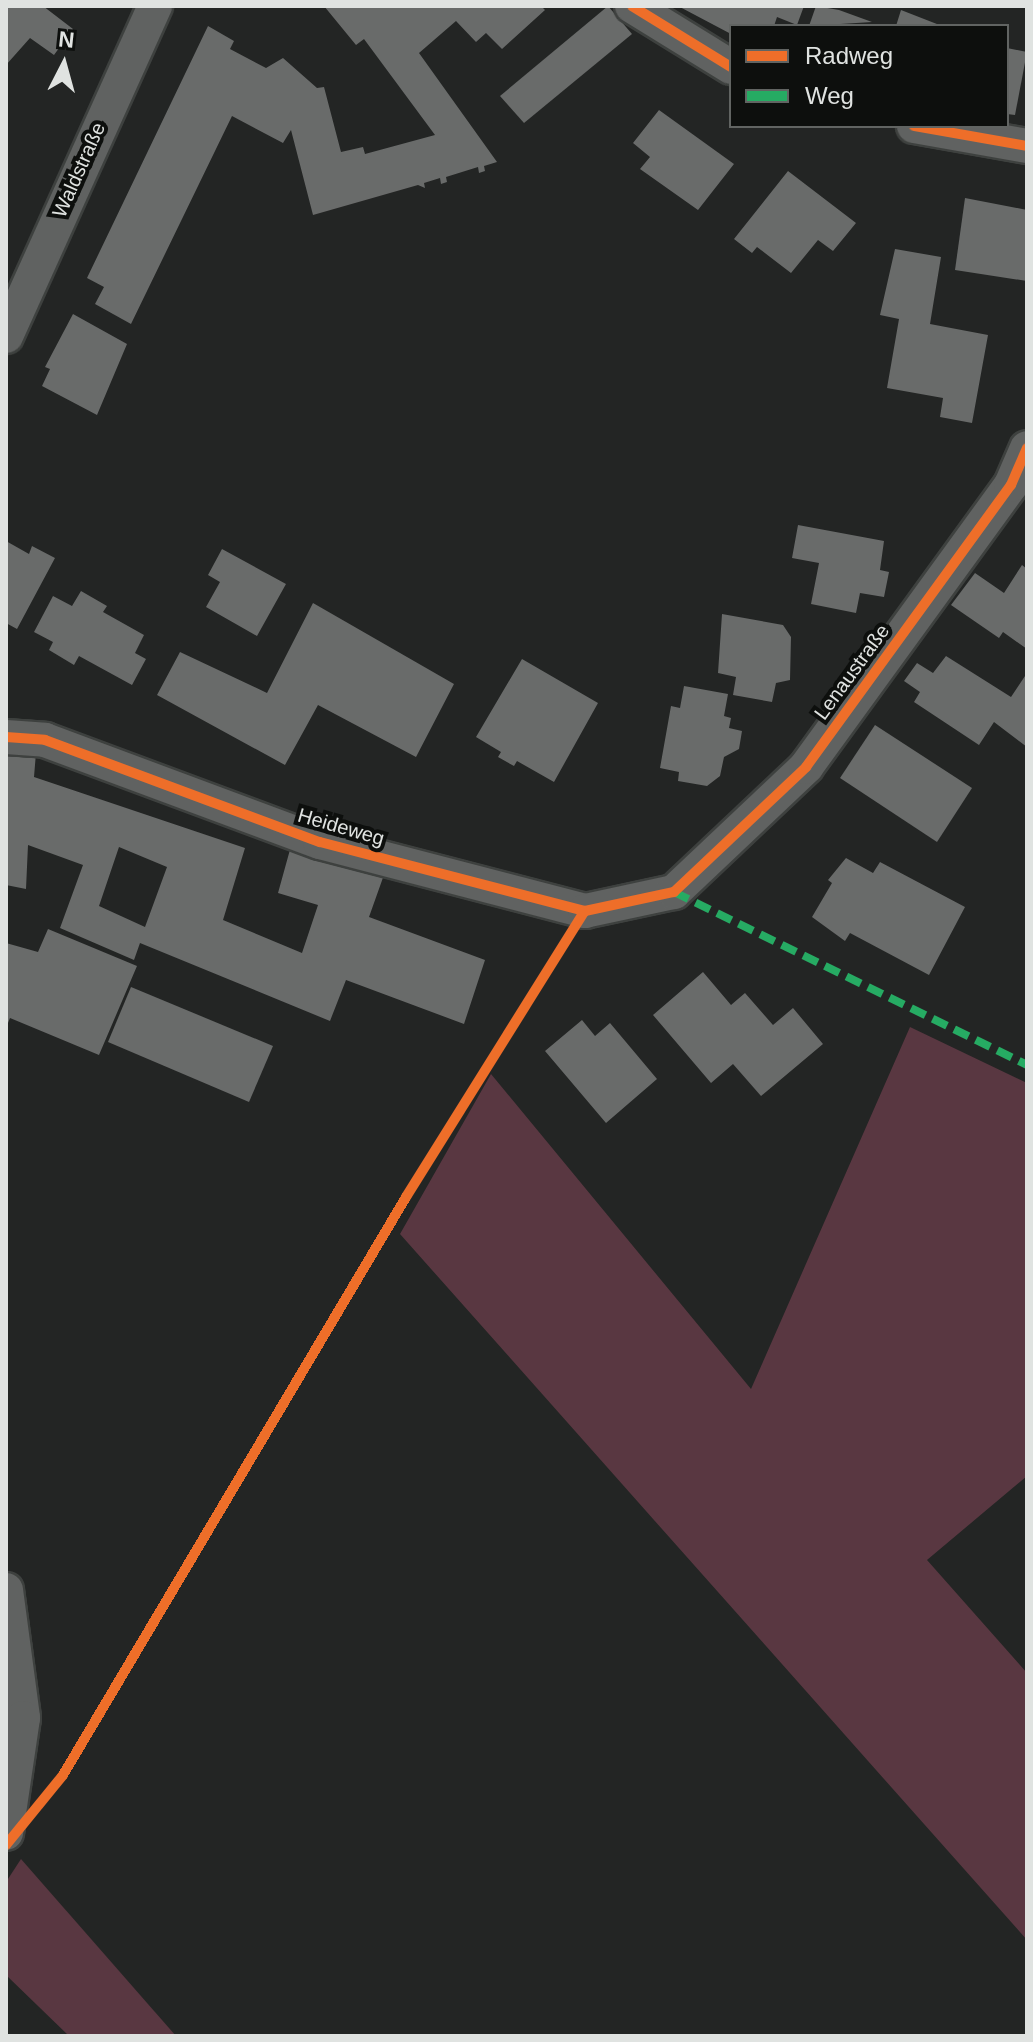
<!DOCTYPE html>
<meta charset="utf-8">
<style>
body{margin:0}
#map{position:relative;width:1033px;height:2042px;overflow:hidden;background:#232524;font-family:Helvetica,sans-serif}
div>[style]{position:absolute}
.green>*{inset:0;background:#593741}
.building>*{inset:0;background:#696b6a}
.roads{filter:drop-shadow(2px 0 #3e413f) drop-shadow(-2px 0 #3e413f) drop-shadow(0 2px #3e413f) drop-shadow(0 -2px #3e413f)}
.minor>*{height:34px;margin:-17px;padding:0 17px;transform-origin:17px;border-radius:17px;background:#606261}
.quiet>*{height:8px;margin-top:-4px;transform-origin:0;background:repeating-linear-gradient(90deg,#26ab63 0 16px,transparent 0 24px)}
.cycleway>*{height:10px;margin:-5px;padding:0 5px;transform-origin:5px;border-radius:5px;background:#ee6e29}
span{translate:-50% -50%;white-space:nowrap;text-align:center;line-height:1.15;-webkit-text-stroke:8px #0d0f0d;paint-order:stroke}
.street-label{font-size:20px;color:#e0e3e1}
.frame{position:absolute;inset:0;border:8px solid #e0e3e1;pointer-events:none}
.legend{position:absolute;left:729px;top:24px;width:280px;height:104px;box-sizing:border-box;background:#0d0f0d;border:2px solid #616462;margin:0;padding:10px 14px;list-style:none;font-size:24px;color:#e0e3e1}
.legend li{display:flex;align-items:center;gap:16px;height:40px}
.legend b{width:40px;border:2px solid #616462}
.north{position:absolute;left:24px;top:24px;width:80px;height:80px;-webkit-text-stroke:6px #0d0f0d;paint-order:stroke;rotate:6deg;font-size:22px;font-weight:700;line-height:32px;text-align:center;color:#e0e3e1}
.north::after{content:'';display:block;margin:auto;width:28px;height:36px;background:#e0e3e1;clip-path:polygon(50% 0,100% 100%,50% 72%,0 100%)}
</style>
<div id="map">
<div class="green">
<i style="clip-path:polygon(910px 1027px,1027px 1083px,1027px 1476px,927px 1560px,1027px 1673px,1027px 1940px,400px 1234px,491px 1074px,751px 1389px)"></i>
<i style="clip-path:polygon(21px 1859px,176px 2036px,69px 2036px,6px 1975px,6px 1882px)"></i>
</div>
<div class="building">
<i style="clip-path:polygon(6px 6px,43px 6px,73px 29px,54px 55px,30px 38px,6px 65px)"></i>
<i style="clip-path:polygon(324px 6px,541px 6px,545px 10px,502px 49px,486px 33px,476px 42px,456px 21px,419px 53px,497px 162px,484px 166px,485px 171px,479px 173px,478px 167px,446px 177px,447px 182px,441px 184px,440px 178px,424px 183px,425px 188px,418px 185px,313px 215px,291px 130px,283px 143px,232px 116px,131px 324px,95px 304px,104px 287px,87px 278px,208px 26px,234px 41px,230px 49px,266px 68px,283px 58px,317px 88px,324px 87px,341px 152px,363px 147px,365px 154px,435px 135px,364px 39px,356px 45px)"></i>
<i style="clip-path:polygon(608px 6px,632px 34px,524px 123px,500px 96px)"></i>
<i style="clip-path:polygon(678px 6px,804px 6px,797px 25px,777px 17px,774px 26px,731px 26px,731px 34px)"></i>
<i style="clip-path:polygon(816px 6px,839px 10px,872px 22px,809px 26px)"></i>
<i style="clip-path:polygon(901px 10px,942px 26px,896px 26px)"></i>
<i style="clip-path:polygon(1007px 48px,1027px 52px,1015px 115px,1007px 114px)"></i>
<i style="clip-path:polygon(659px 110px,734px 164px,698px 210px,640px 169px,650px 157px,633px 143px)"></i>
<i style="clip-path:polygon(788px 171px,856px 223px,833px 251px,818px 240px,791px 273px,757px 247px,752px 253px,734px 239px)"></i>
<i style="clip-path:polygon(965px 198px,1027px 210px,1027px 281px,955px 270px)"></i>
<i style="clip-path:polygon(895px 249px,941px 257px,930px 324px,988px 335px,972px 423px,940px 417px,943px 398px,887px 388px,899px 319px,880px 315px)"></i>
<i style="clip-path:polygon(73px 314px,127px 344px,97px 415px,42px 386px,50px 369px,45px 367px)"></i>
<i style="clip-path:polygon(798px 525px,884px 541px,880px 570px,889px 572px,884px 597px,860px 593px,856px 613px,811px 604px,819px 563px,792px 558px)"></i>
<i style="clip-path:polygon(6px 541px,29px 554px,32px 546px,55px 558px,17px 629px,6px 623px)"></i>
<i style="clip-path:polygon(222px 549px,286px 584px,257px 636px,206px 607px,220px 582px,208px 575px)"></i>
<i style="clip-path:polygon(1022px 565px,1027px 569px,1027px 649px,1003px 632px,999px 638px,951px 605px,975px 573px,1004px 593px)"></i>
<i style="clip-path:polygon(81px 591px,107px 606px,103px 612px,144px 635px,135px 653px,146px 659px,132px 685px,79px 656px,74px 665px,49px 650px,53px 642px,34px 632px,53px 596px,72px 606px)"></i>
<i style="clip-path:polygon(313px 603px,454px 684px,416px 757px,318px 705px,285px 765px,157px 695px,180px 652px,267px 693px)"></i>
<i style="clip-path:polygon(722px 614px,783px 625px,791px 637px,790px 680px,776px 683px,772px 702px,733px 695px,736px 677px,718px 673px)"></i>
<i style="clip-path:polygon(946px 656px,1011px 697px,1027px 673px,1027px 747px,994px 722px,979px 745px,914px 702px,920px 692px,904px 681px,917px 663px,933px 673px)"></i>
<i style="clip-path:polygon(522px 659px,598px 703px,554px 782px,517px 761px,514px 766px,498px 757px,501px 752px,476px 737px)"></i>
<i style="clip-path:polygon(684px 686px,728px 694px,724px 716px,731px 718px,729px 728px,742px 731px,739px 749px,724px 757px,720px 776px,707px 786px,678px 781px,679px 772px,660px 768px,671px 706px,680px 708px)"></i>
<i style="clip-path:polygon(875px 725px,972px 788px,937px 842px,840px 778px)"></i>
<i style="clip-path:polygon(evenodd,6px 752px,36px 753px,34px 777px,245px 848px,223px 920px,302px 953px,318px 905px,278px 893px,291px 846px,385px 872px,369px 917px,485px 960px,464px 1024px,346px 980px,330px 1021px,140px 943px,134px 960px,60px 928px,83px 865px,28px 845px,26px 889px,6px 885px,6px 752px,119px 847px,167px 867px,145px 927px,99px 906px,119px 847px)"></i>
<i style="clip-path:polygon(846px 858px,873px 873px,880px 862px,965px 907px,929px 975px,850px 933px,845px 941px,812px 917px,832px 883px,828px 880px)"></i>
<i style="clip-path:polygon(48px 929px,137px 966px,99px 1055px,10px 1018px,6px 1028px,6px 943px,38px 952px)"></i>
<i style="clip-path:polygon(703px 972px,731px 1005px,745px 993px,773px 1025px,793px 1008px,823px 1044px,761px 1096px,733px 1064px,711px 1083px,653px 1015px)"></i>
<i style="clip-path:polygon(131px 987px,273px 1046px,249px 1102px,108px 1042px)"></i>
<i style="clip-path:polygon(582px 1020px,595px 1036px,610px 1023px,657px 1079px,606px 1123px,545px 1051px)"></i>
</div>
<div class="roads">
<div class="minor">
<i style="left:632px;top:6px;width:116px;rotate:31.6deg"></i>
<i style="left:914px;top:126px;width:115px;rotate:10deg"></i>
<i style="left:6px;top:336px;width:362px;rotate:-65.7deg"></i>
<i style="left:6px;top:737px;width:39px;rotate:4deg"></i>
<i style="left:45px;top:740px;width:293px;rotate:20.4deg"></i>
<i style="left:320px;top:842px;width:274px;rotate:14.6deg"></i>
<i style="left:585px;top:911px;width:91px;rotate:-12.1deg"></i>
<i style="left:674px;top:892px;width:182px;rotate:-43.4deg"></i>
<i style="left:806px;top:767px;width:349px;rotate:-54deg"></i>
<i style="left:1011px;top:485px;width:40px;rotate:-66.6deg"></i>
<i style="left:6px;top:1590px;width:129px;rotate:82.4deg"></i>
<i style="left:23px;top:1718px;width:116px;rotate:98.4deg"></i>
</div>
</div>
<div class="quiet">
<i style="left:674px;top:892px;width:393px;rotate:26.1deg"></i>
</div>
<div class="cycleway">
<i style="left:632px;top:6px;width:116px;rotate:31.6deg"></i>
<i style="left:914px;top:126px;width:115px;rotate:10deg"></i>
<i style="left:6px;top:737px;width:39px;rotate:4deg"></i>
<i style="left:45px;top:740px;width:293px;rotate:20.4deg"></i>
<i style="left:320px;top:842px;width:274px;rotate:14.6deg"></i>
<i style="left:585px;top:911px;width:91px;rotate:-12.1deg"></i>
<i style="left:674px;top:892px;width:182px;rotate:-43.4deg"></i>
<i style="left:806px;top:767px;width:349px;rotate:-54deg"></i>
<i style="left:1011px;top:485px;width:40px;rotate:-66.6deg"></i>
<i style="left:6px;top:1845px;width:90px;rotate:-50.8deg"></i>
<i style="left:63px;top:1775px;width:672px;rotate:-59.31deg"></i>
<i style="left:406px;top:1197px;width:337px;rotate:-58deg"></i>
</div>
<div class="street-label">
<span style="left:79px;top:170px;rotate:-66deg">Waldstraße</span>
<span style="left:852px;top:672px;rotate:-54deg">Lenaustraße</span>
<span style="left:341px;top:827px;rotate:16deg">Heideweg</span>
</div>
<div class="frame"></div>
<ul class="legend">
<li><b style="height:10px;background:#ee6e29"></b>Radweg</li>
<li><b style="height:10px;background:#26ab63"></b>Weg</li>
</ul>
<div class="north">N</div>
</div>
